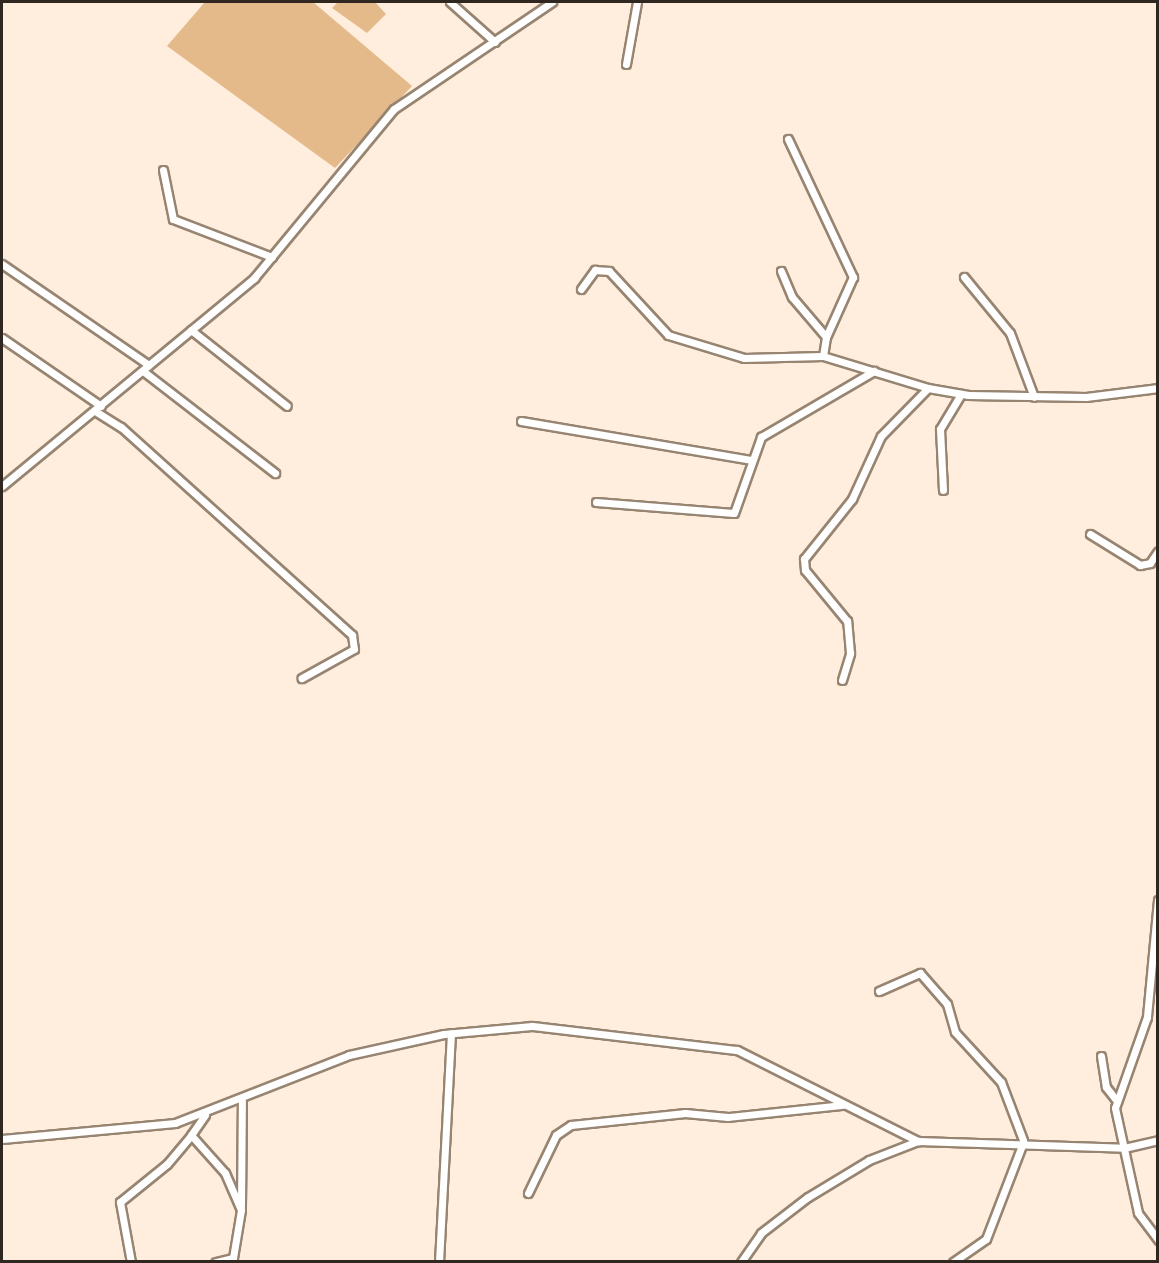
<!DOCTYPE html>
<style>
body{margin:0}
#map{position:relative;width:1159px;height:1263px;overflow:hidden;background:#fed;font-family:Georgia,serif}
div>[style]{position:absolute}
.green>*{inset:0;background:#e5ba8b}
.roads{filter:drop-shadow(2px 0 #978471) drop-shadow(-2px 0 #978471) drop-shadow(0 2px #978471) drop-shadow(0 -2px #978471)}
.street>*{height:7px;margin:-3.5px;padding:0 3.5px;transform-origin:3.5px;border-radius:3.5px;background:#fff}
span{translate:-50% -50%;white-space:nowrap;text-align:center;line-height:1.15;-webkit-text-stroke:6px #fed;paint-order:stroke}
.frame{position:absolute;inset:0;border:3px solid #302820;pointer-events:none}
</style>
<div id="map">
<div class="green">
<i style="clip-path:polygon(205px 2px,313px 2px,412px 86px,335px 168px,167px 46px)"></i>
<i style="clip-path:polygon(338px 2px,375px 2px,386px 14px,367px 33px,332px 8px)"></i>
</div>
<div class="roads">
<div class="street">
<i style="left:450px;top:2px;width:60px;rotate:41.6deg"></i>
<i style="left:626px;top:64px;width:63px;rotate:-79.9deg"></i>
<i style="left:788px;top:139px;width:153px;rotate:64.8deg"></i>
<i style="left:853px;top:277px;width:66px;rotate:114.2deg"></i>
<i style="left:826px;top:337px;width:19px;rotate:99deg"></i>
<i style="left:163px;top:170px;width:50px;rotate:78.5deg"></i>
<i style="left:173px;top:219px;width:106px;rotate:21deg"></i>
<i style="left:2px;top:264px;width:178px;rotate:34.5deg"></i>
<i style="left:781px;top:271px;width:28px;rotate:67deg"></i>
<i style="left:792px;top:297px;width:52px;rotate:49.6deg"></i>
<i style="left:964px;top:277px;width:72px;rotate:50.6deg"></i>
<i style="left:1010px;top:333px;width:68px;rotate:69.4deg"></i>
<i style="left:581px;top:289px;width:24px;rotate:-54deg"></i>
<i style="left:595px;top:270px;width:14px;rotate:4deg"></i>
<i style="left:609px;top:271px;width:87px;rotate:47.3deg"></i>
<i style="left:668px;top:335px;width:79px;rotate:16.8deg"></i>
<i style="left:744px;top:358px;width:79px;rotate:-1.5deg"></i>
<i style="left:823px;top:356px;width:110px;rotate:16.9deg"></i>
<i style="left:928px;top:388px;width:41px;rotate:9.9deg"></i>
<i style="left:968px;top:395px;width:118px;rotate:1deg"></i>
<i style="left:1086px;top:397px;width:73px;rotate:-7.1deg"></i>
<i style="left:191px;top:330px;width:122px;rotate:38.4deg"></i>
<i style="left:2px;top:338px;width:120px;rotate:34.5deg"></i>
<i style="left:143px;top:371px;width:167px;rotate:37.7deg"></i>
<i style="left:95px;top:411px;width:31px;rotate:32deg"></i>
<i style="left:121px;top:427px;width:311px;rotate:42deg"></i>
<i style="left:352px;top:635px;width:14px;rotate:82deg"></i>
<i style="left:354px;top:649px;width:60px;rotate:150.9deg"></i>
<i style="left:521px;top:421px;width:233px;rotate:9.6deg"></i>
<i style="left:2px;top:486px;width:327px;rotate:-39.5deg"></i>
<i style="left:254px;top:278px;width:219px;rotate:-50.4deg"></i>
<i style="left:394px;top:109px;width:191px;rotate:-34.1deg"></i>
<i style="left:943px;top:490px;width:61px;rotate:-92.8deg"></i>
<i style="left:940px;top:429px;width:41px;rotate:-59deg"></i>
<i style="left:596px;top:502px;width:138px;rotate:4.6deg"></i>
<i style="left:734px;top:513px;width:81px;rotate:-70.4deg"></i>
<i style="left:761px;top:437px;width:131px;rotate:-30.3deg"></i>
<i style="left:1090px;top:534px;width:59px;rotate:31.8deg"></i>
<i style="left:1140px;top:565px;width:10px;rotate:-11deg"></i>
<i style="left:1150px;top:563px;width:14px;rotate:-56deg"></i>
<i style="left:842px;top:680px;width:28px;rotate:-73deg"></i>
<i style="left:850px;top:653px;width:32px;rotate:-95deg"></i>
<i style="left:847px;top:621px;width:66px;rotate:-129.5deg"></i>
<i style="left:805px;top:570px;width:11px;rotate:-95deg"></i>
<i style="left:804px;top:559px;width:77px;rotate:-51.3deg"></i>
<i style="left:852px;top:499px;width:69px;rotate:-65.3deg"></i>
<i style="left:881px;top:436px;width:67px;rotate:-45.6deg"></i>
<i style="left:1158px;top:900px;width:118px;rotate:95.4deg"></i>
<i style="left:1147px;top:1017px;width:96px;rotate:109.4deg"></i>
<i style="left:1115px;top:1108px;width:107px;rotate:77.6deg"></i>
<i style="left:1138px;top:1213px;width:34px;rotate:53deg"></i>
<i style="left:879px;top:991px;width:45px;rotate:-23.7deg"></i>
<i style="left:920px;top:973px;width:41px;rotate:48.9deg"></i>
<i style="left:947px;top:1004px;width:29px;rotate:74deg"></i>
<i style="left:955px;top:1032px;width:68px;rotate:47.4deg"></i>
<i style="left:1001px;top:1082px;width:62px;rotate:69.2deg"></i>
<i style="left:1101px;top:1056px;width:31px;rotate:81deg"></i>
<i style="left:1106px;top:1087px;width:16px;rotate:52deg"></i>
<i style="left:205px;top:1115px;width:24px;rotate:125deg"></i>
<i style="left:191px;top:1135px;width:51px;rotate:48.2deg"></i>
<i style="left:225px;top:1173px;width:40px;rotate:66.6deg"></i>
<i style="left:241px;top:1210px;width:49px;rotate:99.5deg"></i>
<i style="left:233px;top:1258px;width:18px;rotate:167deg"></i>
<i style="left:2px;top:1139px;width:174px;rotate:-5.3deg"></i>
<i style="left:175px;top:1123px;width:187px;rotate:-21.3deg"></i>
<i style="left:349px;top:1055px;width:97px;rotate:-12.5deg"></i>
<i style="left:444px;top:1034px;width:88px;rotate:-5.2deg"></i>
<i style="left:532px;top:1026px;width:206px;rotate:6.7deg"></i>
<i style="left:737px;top:1050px;width:203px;rotate:26.7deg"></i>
<i style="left:918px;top:1141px;width:206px;rotate:1.9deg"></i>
<i style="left:1124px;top:1148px;width:35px;rotate:-13deg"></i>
<i style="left:528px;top:1193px;width:64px;rotate:-64.2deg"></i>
<i style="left:556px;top:1135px;width:18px;rotate:-34deg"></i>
<i style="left:571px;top:1125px;width:115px;rotate:-6deg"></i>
<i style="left:685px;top:1113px;width:43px;rotate:5.3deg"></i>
<i style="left:728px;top:1117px;width:115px;rotate:-6deg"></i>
<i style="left:241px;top:1206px;width:105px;rotate:-89.5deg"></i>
<i style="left:131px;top:1262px;width:61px;rotate:-100.4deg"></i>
<i style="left:120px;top:1202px;width:60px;rotate:-39deg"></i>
<i style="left:167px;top:1164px;width:38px;rotate:-50deg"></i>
<i style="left:439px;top:1262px;width:229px;rotate:-87deg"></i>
<i style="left:741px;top:1262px;width:35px;rotate:-55deg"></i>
<i style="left:761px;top:1233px;width:59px;rotate:-37.5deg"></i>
<i style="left:808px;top:1197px;width:71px;rotate:-31.2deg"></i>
<i style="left:869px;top:1160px;width:53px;rotate:-21.2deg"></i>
<i style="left:953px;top:1262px;width:40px;rotate:-34.9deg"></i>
<i style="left:986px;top:1239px;width:101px;rotate:-69deg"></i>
</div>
</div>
<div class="frame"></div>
</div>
